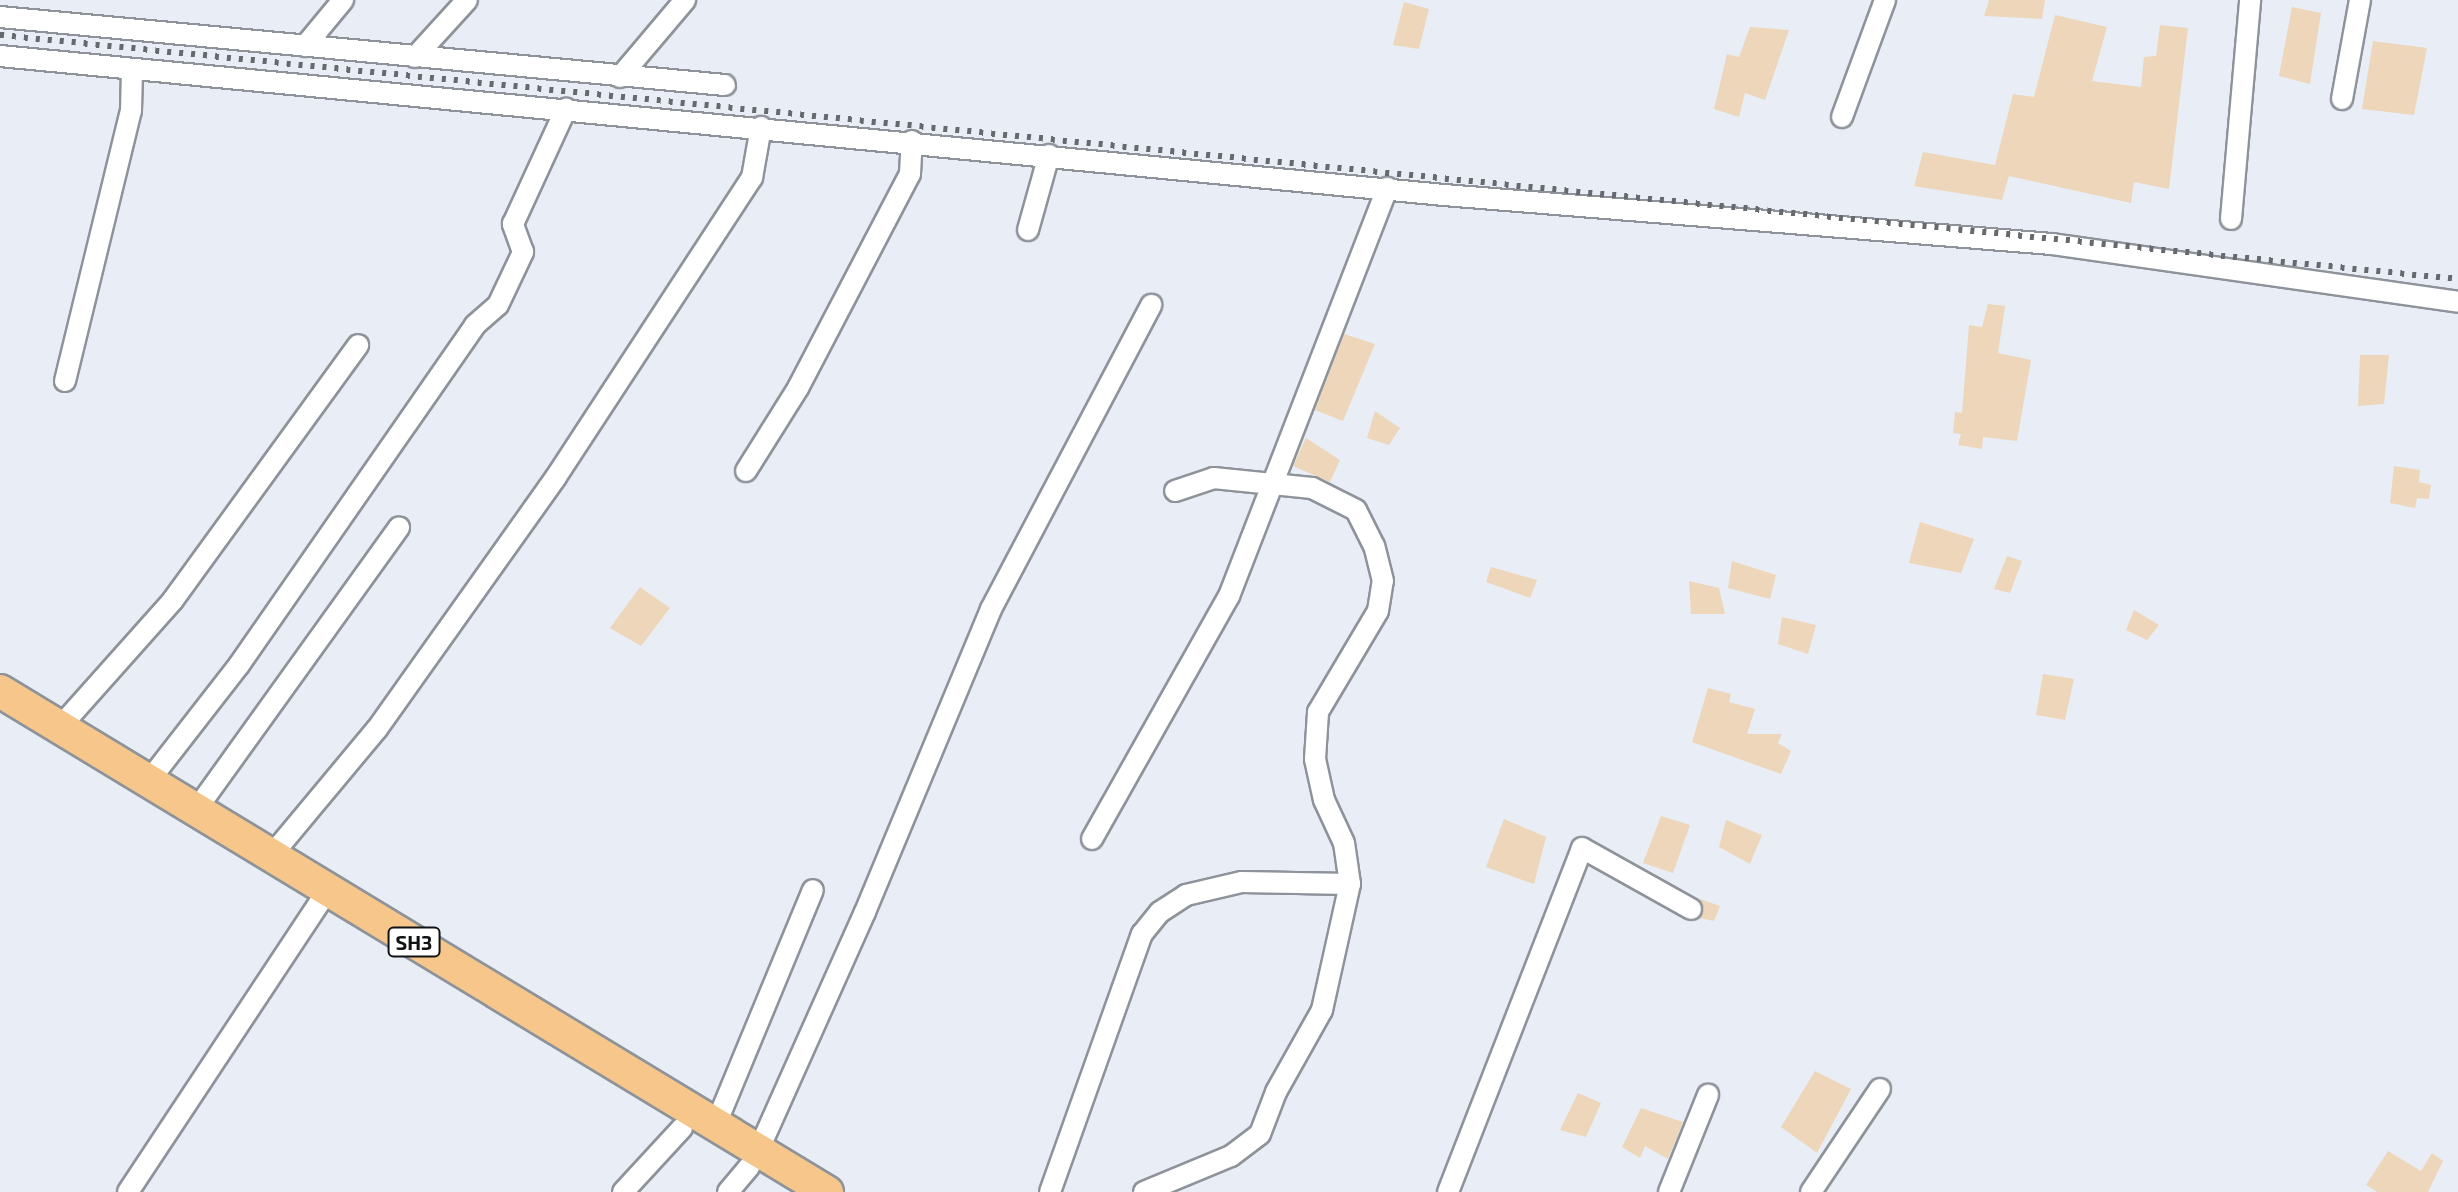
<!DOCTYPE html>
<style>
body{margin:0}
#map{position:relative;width:2458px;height:1192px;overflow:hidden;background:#e9eef6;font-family:"Exo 2",sans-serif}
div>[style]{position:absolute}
.building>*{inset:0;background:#edd6b9}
.roads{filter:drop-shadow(2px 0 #8e939a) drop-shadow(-2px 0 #8e939a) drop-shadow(0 2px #8e939a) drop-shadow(0 -2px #8e939a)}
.street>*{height:20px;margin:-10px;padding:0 10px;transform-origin:10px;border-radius:10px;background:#fff}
.primary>*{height:32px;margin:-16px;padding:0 16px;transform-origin:16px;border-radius:16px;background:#f6c68b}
.rail>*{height:6px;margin-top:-3px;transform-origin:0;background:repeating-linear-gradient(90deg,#66696d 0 4px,transparent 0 12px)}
span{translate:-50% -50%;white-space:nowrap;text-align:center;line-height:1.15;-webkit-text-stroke:6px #fff;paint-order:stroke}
.shield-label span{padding:2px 6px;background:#fff;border:2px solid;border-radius:6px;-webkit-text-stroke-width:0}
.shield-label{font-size:20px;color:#101214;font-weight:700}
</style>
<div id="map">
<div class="building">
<i style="clip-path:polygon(1989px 0,2045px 0,2042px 19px,1984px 16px)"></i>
<i style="clip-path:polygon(1404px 2px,1429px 9px,1419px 49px,1393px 45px)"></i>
<i style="clip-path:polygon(2292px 7px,2321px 13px,2310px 84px,2279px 76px)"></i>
<i style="clip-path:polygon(2055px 15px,2107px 27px,2092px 81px,2141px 87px,2144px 57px,2156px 56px,2160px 25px,2188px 28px,2169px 189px,2134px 182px,2131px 203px,2009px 176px,2002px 200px,1914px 186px,1923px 152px,1995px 165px,2013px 94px,2034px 97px)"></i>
<i style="clip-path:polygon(1750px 27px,1789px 30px,1765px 100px,1745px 93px,1739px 117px,1714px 109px,1727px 54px,1739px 57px)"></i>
<i style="clip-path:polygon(2373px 41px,2427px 48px,2414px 115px,2362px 109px)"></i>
<i style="clip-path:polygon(1988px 304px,2005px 306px,1998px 353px,2031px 360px,2017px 441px,1983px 437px,1982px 449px,1958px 445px,1961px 434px,1953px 433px,1955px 412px,1962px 413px,1969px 325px,1982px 327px)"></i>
<i style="clip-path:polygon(1344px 334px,1375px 344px,1343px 421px,1315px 410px)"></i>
<i style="clip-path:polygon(2360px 355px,2389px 355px,2384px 404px,2358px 406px)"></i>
<i style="clip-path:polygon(1375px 411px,1400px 428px,1389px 445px,1367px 438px)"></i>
<i style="clip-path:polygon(1306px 438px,1340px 460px,1330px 482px,1293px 466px)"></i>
<i style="clip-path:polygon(2394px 466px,2420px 470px,2419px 482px,2431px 485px,2429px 499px,2417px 498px,2415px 508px,2390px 503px)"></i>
<i style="clip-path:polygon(1920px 522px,1974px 539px,1961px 573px,1909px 563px)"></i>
<i style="clip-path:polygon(2007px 556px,2022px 561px,2010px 593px,1994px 589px)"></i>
<i style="clip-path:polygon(1732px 561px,1776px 575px,1770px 599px,1728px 588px)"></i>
<i style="clip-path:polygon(1491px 567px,1537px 580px,1530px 598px,1486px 582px)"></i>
<i style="clip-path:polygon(1689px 581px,1719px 588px,1725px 614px,1691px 614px)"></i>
<i style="clip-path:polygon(640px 587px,670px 608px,641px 646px,610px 628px)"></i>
<i style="clip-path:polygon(2134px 610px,2159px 625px,2147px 640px,2126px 630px)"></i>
<i style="clip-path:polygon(1782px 617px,1816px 625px,1808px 654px,1778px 644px)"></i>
<i style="clip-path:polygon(2043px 674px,2074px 679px,2065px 720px,2036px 715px)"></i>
<i style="clip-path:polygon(1708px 688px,1731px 694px,1729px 702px,1755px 709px,1747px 734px,1782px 734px,1778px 743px,1791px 751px,1781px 774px,1692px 742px)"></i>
<i style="clip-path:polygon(1661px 816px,1690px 825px,1673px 873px,1643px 863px)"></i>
<i style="clip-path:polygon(1504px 819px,1546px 837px,1534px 884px,1486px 867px)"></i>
<i style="clip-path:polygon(1726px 820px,1762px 835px,1750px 864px,1719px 847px)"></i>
<i style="clip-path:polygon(1700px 899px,1720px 906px,1714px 921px,1700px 918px,1704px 910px)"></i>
<i style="clip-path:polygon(1815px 1071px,1851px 1089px,1817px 1153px,1781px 1127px)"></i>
<i style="clip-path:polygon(1578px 1093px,1601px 1103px,1586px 1137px,1560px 1130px)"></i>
<i style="clip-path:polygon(1641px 1108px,1683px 1122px,1668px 1159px,1645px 1146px,1640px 1158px,1622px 1147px)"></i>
<i style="clip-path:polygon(2388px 1151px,2421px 1171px,2432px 1153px,2443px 1161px,2428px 1192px,2377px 1192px,2366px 1185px)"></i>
</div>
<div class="roads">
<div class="street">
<i style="left:0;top:17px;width:728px;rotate:5.36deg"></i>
<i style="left:305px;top:46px;width:60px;rotate:-50.4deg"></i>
<i style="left:0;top:56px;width:1451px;rotate:5.5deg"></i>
<i style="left:1444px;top:195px;width:610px;rotate:4.61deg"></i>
<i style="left:2052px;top:244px;width:410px;rotate:8.1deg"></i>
<i style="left:415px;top:57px;width:77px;rotate:-47.6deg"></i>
<i style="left:620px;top:77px;width:101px;rotate:-49.8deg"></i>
<i style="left:2342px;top:99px;width:101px;rotate:-79.7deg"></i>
<i style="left:1842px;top:117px;width:125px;rotate:-69.8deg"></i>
<i style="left:2231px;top:219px;width:220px;rotate:-85deg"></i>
<i style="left:1028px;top:230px;width:78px;rotate:-74.4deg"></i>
<i style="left:65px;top:381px;width:278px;rotate:-76.3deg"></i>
<i style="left:131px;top:111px;width:42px;rotate:-88.6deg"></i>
<i style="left:746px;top:471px;width:98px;rotate:-57.9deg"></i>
<i style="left:798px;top:388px;width:242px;rotate:-62.4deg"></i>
<i style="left:910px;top:174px;width:33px;rotate:-87deg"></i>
<i style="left:60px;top:727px;width:170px;rotate:-48.3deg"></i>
<i style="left:173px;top:600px;width:315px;rotate:-54deg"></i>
<i style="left:148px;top:782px;width:148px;rotate:-52.1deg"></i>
<i style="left:239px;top:665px;width:414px;rotate:-55.2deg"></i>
<i style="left:475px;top:325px;width:30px;rotate:-41deg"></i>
<i style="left:498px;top:305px;width:59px;rotate:-64.7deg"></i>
<i style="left:523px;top:252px;width:30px;rotate:-110deg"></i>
<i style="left:513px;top:224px;width:127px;rotate:-65.3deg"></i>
<i style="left:196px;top:810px;width:348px;rotate:-54.3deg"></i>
<i style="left:1092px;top:839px;width:279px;rotate:-60.6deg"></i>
<i style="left:1229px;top:596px;width:438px;rotate:-68.8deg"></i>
<i style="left:271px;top:856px;width:165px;rotate:-50.2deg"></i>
<i style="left:377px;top:729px;width:309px;rotate:-54.6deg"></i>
<i style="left:556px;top:477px;width:358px;rotate:-56.8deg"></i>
<i style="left:752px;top:178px;width:52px;rotate:-80deg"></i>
<i style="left:716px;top:1124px;width:253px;rotate:-67.5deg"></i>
<i style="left:759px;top:1149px;width:260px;rotate:-65.9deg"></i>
<i style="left:865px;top:912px;width:328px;rotate:-67.4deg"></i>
<i style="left:991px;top:609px;width:344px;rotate:-62.2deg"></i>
<i style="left:128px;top:1192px;width:362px;rotate:-56.5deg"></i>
<i style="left:623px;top:1192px;width:87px;rotate:-47.3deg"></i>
<i style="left:728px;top:1192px;width:33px;rotate:-50deg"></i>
<i style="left:1050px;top:1192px;width:274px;rotate:-70.4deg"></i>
<i style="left:1142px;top:934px;width:28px;rotate:-51deg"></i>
<i style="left:1160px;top:912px;width:31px;rotate:-33deg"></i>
<i style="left:1186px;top:895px;width:57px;rotate:-13.1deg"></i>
<i style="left:1242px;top:882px;width:108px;rotate:1.1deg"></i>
<i style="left:1144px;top:1192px;width:94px;rotate:-22.5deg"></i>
<i style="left:1231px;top:1156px;width:36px;rotate:-37deg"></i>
<i style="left:1260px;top:1134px;width:45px;rotate:-69.1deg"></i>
<i style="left:1276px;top:1092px;width:94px;rotate:-60.7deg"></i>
<i style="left:1322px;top:1010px;width:129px;rotate:-77.5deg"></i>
<i style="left:1350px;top:884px;width:41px;rotate:-98.3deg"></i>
<i style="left:1344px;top:843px;width:47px;rotate:-114.9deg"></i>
<i style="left:1324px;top:800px;width:42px;rotate:-102.4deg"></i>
<i style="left:1315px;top:759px;width:47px;rotate:-86.3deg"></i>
<i style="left:1318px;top:712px;width:117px;rotate:-59.3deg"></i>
<i style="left:1378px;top:611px;width:30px;rotate:-81deg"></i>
<i style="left:1383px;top:581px;width:36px;rotate:-104deg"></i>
<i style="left:1374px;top:546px;width:40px;rotate:-116.6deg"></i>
<i style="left:1356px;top:510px;width:49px;rotate:-153.4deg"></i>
<i style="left:1312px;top:488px;width:99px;rotate:-174.2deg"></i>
<i style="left:1214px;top:478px;width:41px;rotate:161.6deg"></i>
<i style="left:1448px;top:1192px;width:369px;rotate:-68.7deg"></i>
<i style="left:1582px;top:848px;width:125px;rotate:29.2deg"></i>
<i style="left:1669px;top:1192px;width:105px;rotate:-68.1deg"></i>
<i style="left:1811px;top:1192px;width:124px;rotate:-56.2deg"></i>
</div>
<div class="primary">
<i style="left:0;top:691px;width:967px;rotate:31.21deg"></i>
</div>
</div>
<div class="rail">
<i style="left:0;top:35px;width:2470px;rotate:5.67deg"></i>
</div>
<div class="shield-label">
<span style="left:414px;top:942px">SH3</span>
</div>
</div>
